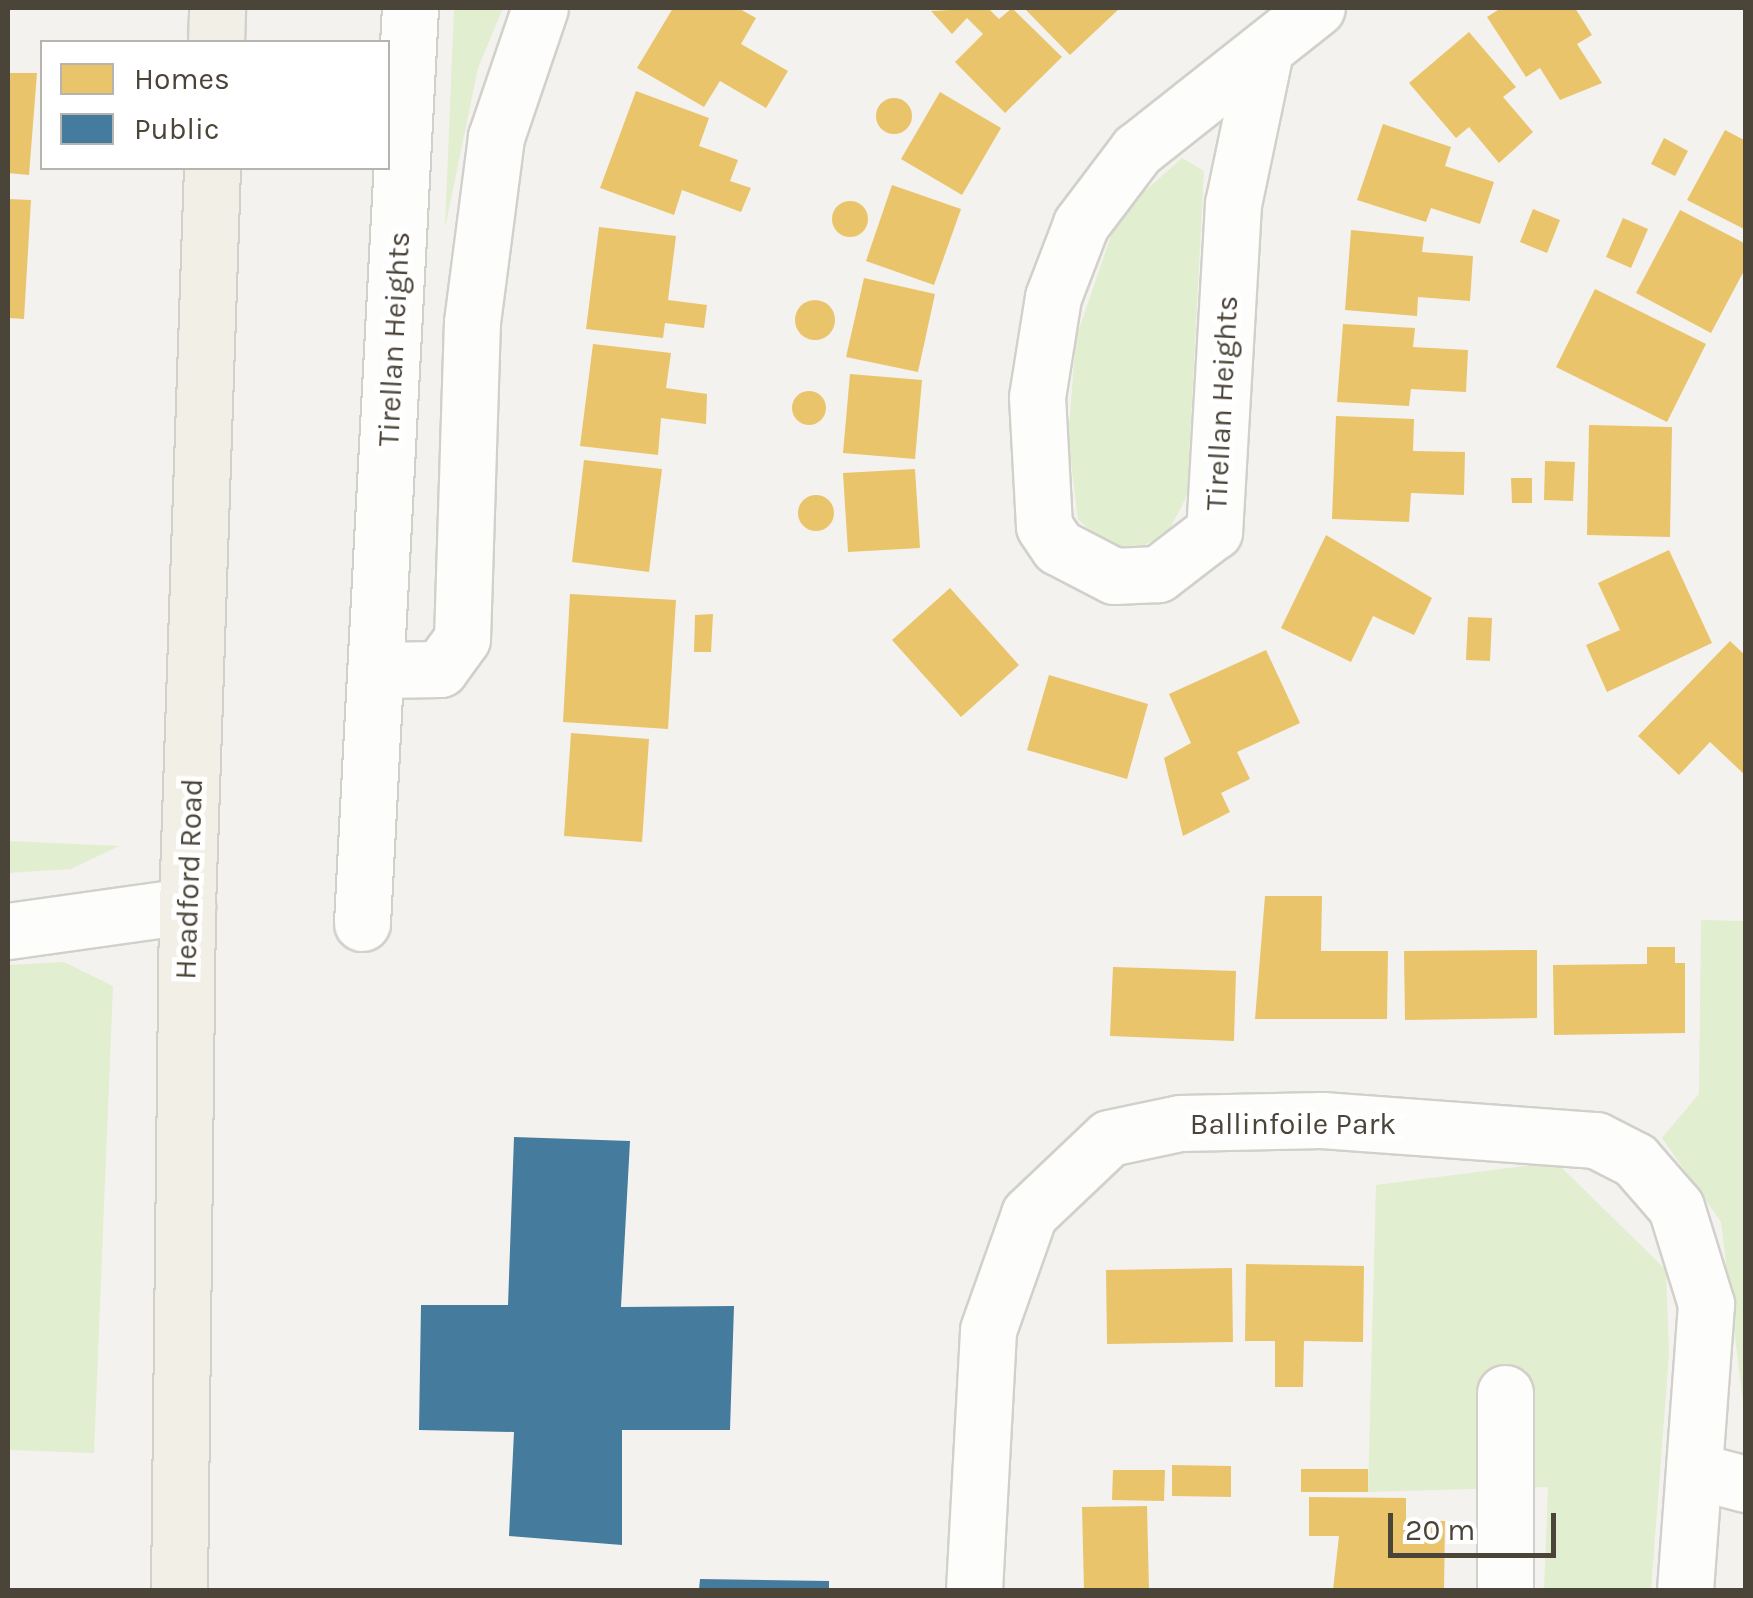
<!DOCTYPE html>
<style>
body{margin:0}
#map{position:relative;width:1753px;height:1598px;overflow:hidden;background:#f4f2ee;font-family:Karla,sans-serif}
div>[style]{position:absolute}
.green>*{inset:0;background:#e1eecf}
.homes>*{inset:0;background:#e9c46a}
.round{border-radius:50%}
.public>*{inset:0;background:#457b9d}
.roads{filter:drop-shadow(2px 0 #d2d0cb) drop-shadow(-2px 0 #d2d0cb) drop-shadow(0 2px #d2d0cb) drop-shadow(0 -2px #d2d0cb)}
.street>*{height:55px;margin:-27.5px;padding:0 27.5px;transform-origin:27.5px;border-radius:27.5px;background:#fdfdfc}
.primary>*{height:55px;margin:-27.5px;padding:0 27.5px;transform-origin:27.5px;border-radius:27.5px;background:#f2efe6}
span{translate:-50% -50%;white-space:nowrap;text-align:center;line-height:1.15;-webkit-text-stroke:10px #fff;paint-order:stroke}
.street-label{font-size:30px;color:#4b4439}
.frame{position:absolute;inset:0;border:10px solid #4b4439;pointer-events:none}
.legend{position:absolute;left:40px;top:40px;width:350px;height:130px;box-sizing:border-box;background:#fff;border:2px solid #b7b4b0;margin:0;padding:12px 18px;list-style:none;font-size:30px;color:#4b4439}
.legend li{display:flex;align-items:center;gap:20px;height:50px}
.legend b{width:50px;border:2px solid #b7b4b0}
.scale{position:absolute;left:1388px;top:1513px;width:168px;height:45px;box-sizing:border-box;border:5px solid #4b4439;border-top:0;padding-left:12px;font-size:30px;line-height:35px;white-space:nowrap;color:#4b4439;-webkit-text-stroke:8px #fff;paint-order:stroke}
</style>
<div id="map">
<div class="green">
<i style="clip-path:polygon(454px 8px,503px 8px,478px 68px,445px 228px)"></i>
<i style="clip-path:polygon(1182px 158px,1204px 171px,1187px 496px,1168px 532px,1132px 552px,1104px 544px,1078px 519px,1068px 439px,1076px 338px,1118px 215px)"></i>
<i style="clip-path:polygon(8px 841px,30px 842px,119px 846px,71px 869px,8px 873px)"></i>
<i style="clip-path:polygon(1701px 920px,1745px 921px,1745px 1419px,1721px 1222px,1662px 1138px,1699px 1094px)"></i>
<i style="clip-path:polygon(64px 962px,113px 986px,94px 1453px,8px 1450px,8px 965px)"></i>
<i style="clip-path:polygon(1556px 1162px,1666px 1270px,1669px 1355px,1651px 1590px,1544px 1590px,1548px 1487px,1368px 1492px,1376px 1185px)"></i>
</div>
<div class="homes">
<i style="clip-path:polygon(673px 8px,738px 8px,756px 18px,741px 44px,788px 71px,766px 108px,720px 81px,704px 107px,637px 68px)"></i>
<i style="clip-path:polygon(988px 8px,999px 19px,1012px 8px,1062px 57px,1005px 113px,955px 62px,983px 34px,967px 18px,952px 34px,931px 11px)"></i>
<i style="clip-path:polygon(1024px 8px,1120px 8px,1070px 55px)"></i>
<i style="clip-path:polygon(1501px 8px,1575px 8px,1592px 35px,1577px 44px,1602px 83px,1560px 100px,1540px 68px,1526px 77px,1487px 17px)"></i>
<i style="clip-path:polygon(1469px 32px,1516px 87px,1503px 97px,1533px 132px,1499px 163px,1469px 127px,1456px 138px,1409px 83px)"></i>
<i style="clip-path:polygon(8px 73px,37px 73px,29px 175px,8px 173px)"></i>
<i style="clip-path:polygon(636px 91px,709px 118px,699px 146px,738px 160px,730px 181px,751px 188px,741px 212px,682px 190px,674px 215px,600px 188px)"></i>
<i style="clip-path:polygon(940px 92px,1001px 128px,962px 195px,901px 159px)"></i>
<i class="round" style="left:876px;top:98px;width:36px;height:36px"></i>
<i style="clip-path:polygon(1383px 124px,1451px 147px,1445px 166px,1494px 182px,1480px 224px,1431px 208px,1426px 222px,1357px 200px)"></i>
<i style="clip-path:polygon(1725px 130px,1746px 141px,1746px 230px,1687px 200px)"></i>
<i style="clip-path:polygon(1664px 138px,1688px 151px,1675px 176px,1651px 164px)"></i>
<i style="clip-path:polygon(892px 185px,961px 209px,934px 285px,866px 261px)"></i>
<i style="clip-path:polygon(8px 199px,31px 200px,24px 319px,8px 318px)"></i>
<i class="round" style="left:832px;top:201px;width:36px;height:36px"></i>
<i style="clip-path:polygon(1533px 209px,1560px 220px,1547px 253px,1520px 242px)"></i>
<i style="clip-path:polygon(1680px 210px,1746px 244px,1746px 267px,1711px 333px,1636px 293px)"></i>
<i style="clip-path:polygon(1623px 218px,1648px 229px,1631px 268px,1606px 257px)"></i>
<i style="clip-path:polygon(599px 227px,676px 236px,668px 300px,707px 305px,704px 328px,665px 323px,663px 338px,586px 329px)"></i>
<i style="clip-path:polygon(1351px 230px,1424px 237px,1422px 252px,1473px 256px,1470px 301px,1418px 297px,1417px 316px,1345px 310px)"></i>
<i style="clip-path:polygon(864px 278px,935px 294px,918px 372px,846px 357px)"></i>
<i style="clip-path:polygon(1595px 289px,1706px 344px,1667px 422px,1556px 367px)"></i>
<i class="round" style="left:795px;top:300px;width:40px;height:40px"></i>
<i style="clip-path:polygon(1343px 324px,1415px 328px,1413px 347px,1468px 350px,1466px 392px,1411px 389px,1409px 406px,1337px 402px)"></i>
<i style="clip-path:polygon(593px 344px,671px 353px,666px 388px,707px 394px,706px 424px,661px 418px,658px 455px,580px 446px)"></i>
<i style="clip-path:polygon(850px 374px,922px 380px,915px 459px,843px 453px)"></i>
<i class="round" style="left:792px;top:391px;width:34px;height:34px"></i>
<i style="clip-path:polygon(1336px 416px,1414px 419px,1413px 451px,1465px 452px,1464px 495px,1411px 493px,1409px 522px,1332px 519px)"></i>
<i style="clip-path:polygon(1589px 425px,1672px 427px,1670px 537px,1587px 535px)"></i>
<i style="clip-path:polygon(584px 460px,662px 469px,649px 572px,572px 562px)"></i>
<i style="clip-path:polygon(1545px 461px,1575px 462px,1573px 501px,1544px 500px)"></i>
<i style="clip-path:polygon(915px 469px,920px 548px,848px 552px,843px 473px)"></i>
<i style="clip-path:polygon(1511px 478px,1532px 478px,1532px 503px,1512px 503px)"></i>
<i class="round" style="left:798px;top:495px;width:36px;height:36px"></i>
<i style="clip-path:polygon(1326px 535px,1432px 598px,1414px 635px,1373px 616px,1351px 662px,1281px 628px)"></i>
<i style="clip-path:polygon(1669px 550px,1712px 643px,1607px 692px,1586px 645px,1620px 630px,1598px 583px)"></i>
<i style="clip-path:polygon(950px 588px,1019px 665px,961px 717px,892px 640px)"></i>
<i style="clip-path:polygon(570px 594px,676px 600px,668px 729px,563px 722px)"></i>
<i style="clip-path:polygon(713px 614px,711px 652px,694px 652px,695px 615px)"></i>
<i style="clip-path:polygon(1468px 617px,1492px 618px,1490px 661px,1466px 660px)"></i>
<i style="clip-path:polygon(1730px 641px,1746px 656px,1746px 776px,1710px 742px,1679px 775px,1638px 736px)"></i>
<i style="clip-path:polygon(1266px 650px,1300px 723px,1237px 752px,1250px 779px,1221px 793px,1230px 812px,1183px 836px,1164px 758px,1191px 743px,1169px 694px)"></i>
<i style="clip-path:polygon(1049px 675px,1148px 704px,1127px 779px,1027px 750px)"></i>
<i style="clip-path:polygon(571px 733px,649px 739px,642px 842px,564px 836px)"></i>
<i style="clip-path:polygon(1265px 896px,1322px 896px,1321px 951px,1388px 951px,1387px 1019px,1255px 1019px)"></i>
<i style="clip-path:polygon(1647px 947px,1675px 947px,1675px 963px,1685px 963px,1685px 1033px,1554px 1035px,1553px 965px,1647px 964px)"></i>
<i style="clip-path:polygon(1537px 950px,1537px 1018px,1405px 1020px,1404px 951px)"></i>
<i style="clip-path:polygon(1113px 967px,1236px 971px,1234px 1041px,1110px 1036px)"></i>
<i style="clip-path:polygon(1246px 1264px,1364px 1266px,1363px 1342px,1304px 1341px,1303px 1387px,1275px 1387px,1275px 1341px,1245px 1341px)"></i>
<i style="clip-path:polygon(1232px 1268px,1233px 1342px,1107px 1344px,1106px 1270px)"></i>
<i style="clip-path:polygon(1172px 1465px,1231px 1466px,1231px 1497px,1172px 1496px)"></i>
<i style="clip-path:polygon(1301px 1469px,1368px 1469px,1368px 1492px,1301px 1492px)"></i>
<i style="clip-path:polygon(1113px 1470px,1165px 1470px,1164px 1501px,1112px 1500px)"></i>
<i style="clip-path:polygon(1309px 1497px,1406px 1498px,1406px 1521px,1445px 1521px,1444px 1590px,1333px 1590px,1339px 1536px,1309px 1536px)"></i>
<i style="clip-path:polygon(1147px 1506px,1149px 1590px,1084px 1590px,1082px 1507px)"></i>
</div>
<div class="public">
<i style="clip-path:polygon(514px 1137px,630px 1141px,621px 1307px,734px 1306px,730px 1430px,622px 1430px,622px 1545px,509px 1536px,514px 1432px,419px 1430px,421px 1305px,508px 1305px)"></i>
<i style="clip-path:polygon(700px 1579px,829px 1581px,829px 1590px,699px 1590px)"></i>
</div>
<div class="roads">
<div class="street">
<i style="left:1265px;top:51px;width:156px;rotate:101.8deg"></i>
<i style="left:1233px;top:204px;width:328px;rotate:93.3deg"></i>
<i style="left:1214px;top:531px;width:71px;rotate:142.5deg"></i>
<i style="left:1158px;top:574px;width:44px;rotate:177.4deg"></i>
<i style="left:1114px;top:576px;width:63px;rotate:-152.6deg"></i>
<i style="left:1058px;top:547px;width:25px;rotate:-124deg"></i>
<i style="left:1044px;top:526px;width:129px;rotate:-93.1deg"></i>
<i style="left:1037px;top:397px;width:101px;rotate:-80.9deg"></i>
<i style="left:1053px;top:297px;width:78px;rotate:-69deg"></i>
<i style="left:1081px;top:224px;width:93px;rotate:-52.9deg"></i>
<i style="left:1137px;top:150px;width:229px;rotate:-38.3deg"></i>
<i style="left:377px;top:670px;width:63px;rotate:-0.9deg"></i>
<i style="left:440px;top:669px;width:37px;rotate:-54deg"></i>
<i style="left:462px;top:639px;width:317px;rotate:-88.2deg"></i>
<i style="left:472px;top:322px;width:187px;rotate:-82.6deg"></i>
<i style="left:496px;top:137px;width:136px;rotate:-71.2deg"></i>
<i style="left:362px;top:923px;width:916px;rotate:-87deg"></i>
<i style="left:8px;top:931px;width:181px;rotate:-8deg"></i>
<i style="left:1505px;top:1393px;width:197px;rotate:90deg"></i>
<i style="left:1700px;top:1472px;width:48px;rotate:14.6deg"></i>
<i style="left:974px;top:1590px;width:260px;rotate:-86.9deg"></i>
<i style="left:988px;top:1330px;width:123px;rotate:-70.5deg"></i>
<i style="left:1029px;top:1214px;width:110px;rotate:-43.5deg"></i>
<i style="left:1109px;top:1138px;width:73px;rotate:-11.9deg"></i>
<i style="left:1180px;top:1123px;width:142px;rotate:-1.2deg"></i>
<i style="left:1322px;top:1120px;width:275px;rotate:4.2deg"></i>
<i style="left:1596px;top:1140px;width:44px;rotate:27.1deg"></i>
<i style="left:1635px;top:1160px;width:62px;rotate:48.9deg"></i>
<i style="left:1676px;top:1207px;width:102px;rotate:72.8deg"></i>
<i style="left:1706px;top:1304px;width:287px;rotate:94.2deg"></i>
</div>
<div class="primary">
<i style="left:216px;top:42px;width:34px;rotate:-88deg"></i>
<i style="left:179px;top:1590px;width:684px;rotate:-89.33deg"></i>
<i style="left:187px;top:906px;width:738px;rotate:-88.06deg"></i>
</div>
</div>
<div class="street-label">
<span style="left:394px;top:339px;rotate:-87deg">Tirellan Heights</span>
<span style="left:1222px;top:403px;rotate:-87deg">Tirellan Heights</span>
<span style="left:189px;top:879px;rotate:-88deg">Headford Road</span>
<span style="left:1293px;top:1124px">Ballinfoile Park</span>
</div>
<div class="frame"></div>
<ul class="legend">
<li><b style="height:28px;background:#e9c46a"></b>Homes</li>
<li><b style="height:28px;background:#457b9d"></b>Public</li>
</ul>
<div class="scale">20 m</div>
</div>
